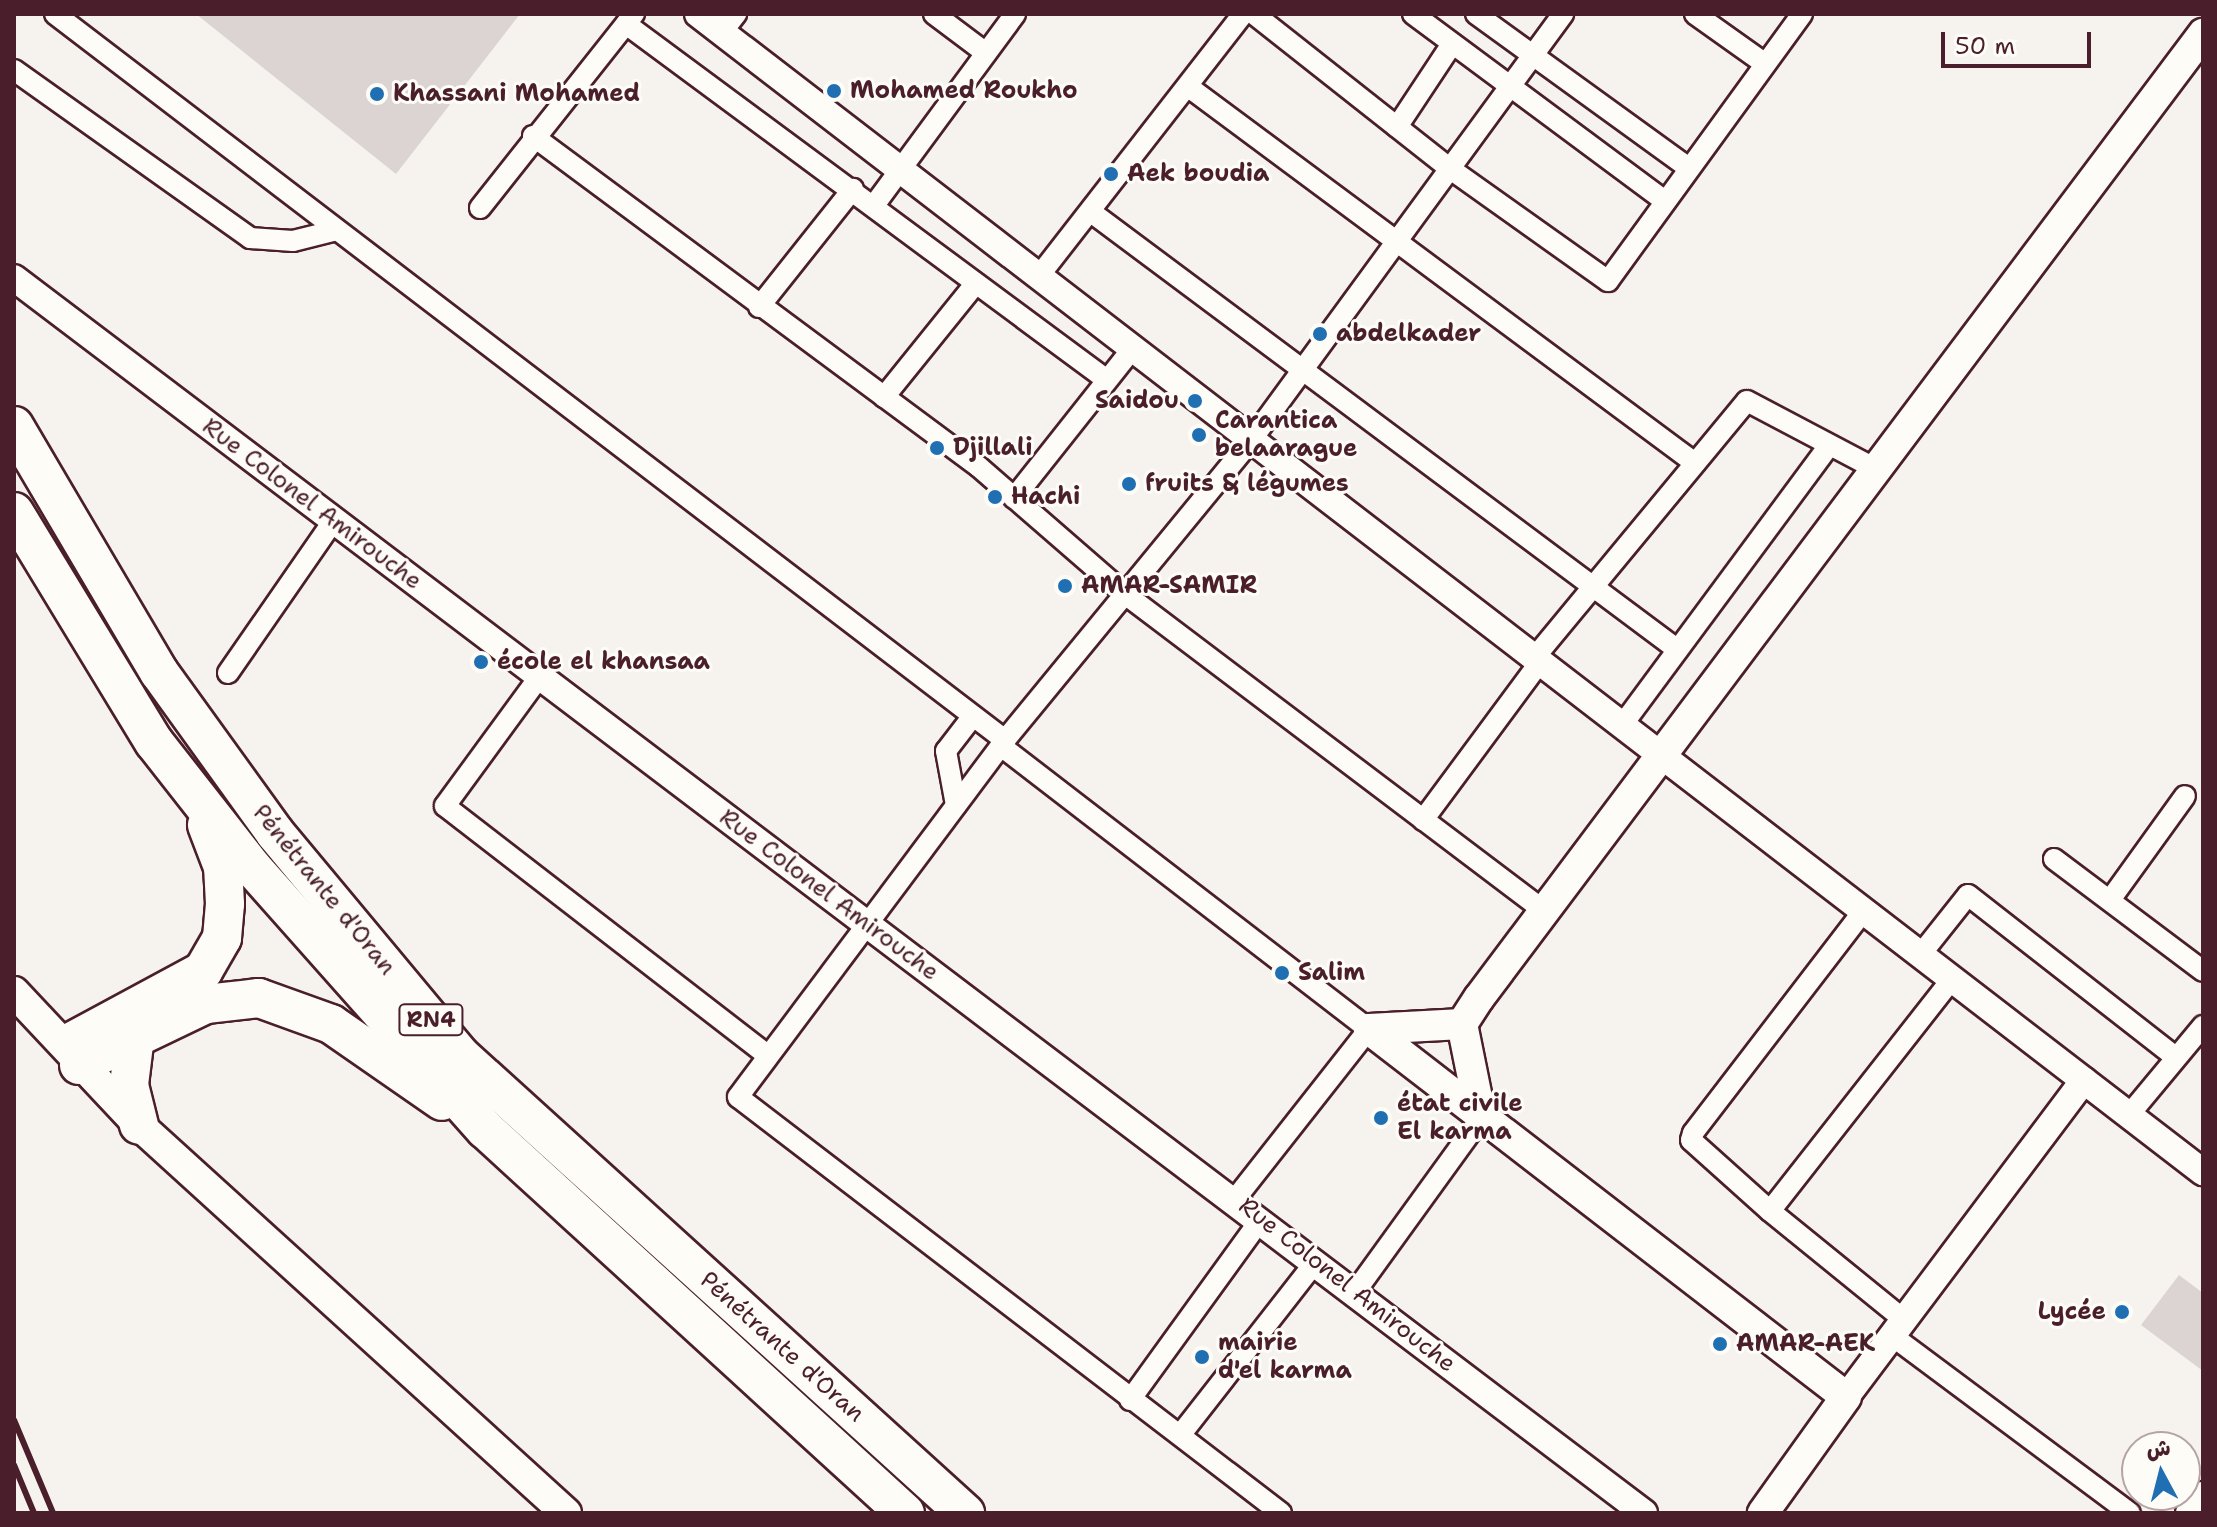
<!DOCTYPE html>
<meta charset="utf-8">
<style>
body{margin:0}
#map{position:relative;width:2217px;height:1527px;overflow:hidden;background:#f6f3ef;font-family:"Shantell Sans","Playpen Sans Arabic",sans-serif}
div>[style]{position:absolute}
.green>*{inset:0;background:#dcd4d2}
.roads{filter:drop-shadow(2px 0 #4a1f2b) drop-shadow(-2px 0 #4a1f2b) drop-shadow(0 2px #4a1f2b) drop-shadow(0 -2px #4a1f2b)}
.minor>*{height:20px;margin:-10px;padding:0 10px;transform-origin:10px;border-radius:10px;background:#fdfcf7}
.tertiary>*{height:26px;margin:-13px;padding:0 13px;transform-origin:13px;border-radius:13px;background:#fdfcf7}
.secondary>*{height:30px;margin:-15px;padding:0 15px;transform-origin:15px;border-radius:15px;background:#fdfcf7}
.motorway>*{height:38px;margin:-19px;padding:0 19px;transform-origin:19px;border-radius:19px;background:#fdfcf7}
.rail>*{height:6px;margin:-3px;padding:0 3px;transform-origin:3px;border-radius:3px;background:#4a1f2b}
.dots>*{width:22px;height:22px;translate:-50% -50%;box-sizing:border-box;border:4px solid #fdfcf7;border-radius:50%}
span{translate:-50% -50%;white-space:nowrap;text-align:center;line-height:1.15;-webkit-text-stroke:6px #fdfcf7;paint-order:stroke}
.shield-label span{padding:2px 6px;background:#fdfcf7;border:2px solid;border-radius:6px;-webkit-text-stroke-width:0}
.shield-label{font-size:22px;color:#4a1f2b;font-weight:700}
.poi-label{font-size:24px;color:#4a1f2b;font-weight:700}
.left{translate:0 -50%;text-align:left}
.right{translate:-100% -50%;text-align:right}
.street-label{font-size:24px;color:#4a1f2b}
.frame{position:absolute;inset:0;border:16px solid #4a1f2b;pointer-events:none}
.north{position:absolute;left:2121px;top:1431px;width:80px;height:80px;box-sizing:border-box;background:#fdfcf7;border:2px solid #b5a4a5;border-radius:50%;rotate:353deg;font-size:22px;font-weight:700;line-height:32px;text-align:center;color:#4a1f2b}
.north::after{content:'';display:block;margin:auto;width:28px;height:36px;background:#1f6fb2;clip-path:polygon(50% 0,100% 100%,50% 72%,0 100%)}
.scale{position:absolute;left:1941px;top:32px;width:150px;height:36px;box-sizing:border-box;border:4px solid #4a1f2b;border-top:0;padding-left:10px;font-size:24px;line-height:28px;white-space:nowrap;color:#4a1f2b;-webkit-text-stroke:6px #fdfcf7;paint-order:stroke}
</style>
<div id="map">
<div class="green">
<i style="clip-path:polygon(196px 14px,520px 14px,396px 174px)"></i>
<i style="clip-path:polygon(2179px 1275px,2203px 1293px,2203px 1371px,2141px 1325px)"></i>
</div>
<div class="roads">
<div class="minor">
<i style="left:55px;top:14px;width:1196px;rotate:37.39deg"></i>
<i style="left:934px;top:14px;width:65px;rotate:36.9deg"></i>
<i style="left:1254px;top:14px;width:248px;rotate:38.3deg"></i>
<i style="left:1449px;top:168px;width:195px;rotate:35.4deg"></i>
<i style="left:1608px;top:281px;width:330px;rotate:-54deg"></i>
<i style="left:1413px;top:14px;width:310px;rotate:36.6deg"></i>
<i style="left:1476px;top:14px;width:259px;rotate:35.9deg"></i>
<i style="left:1695px;top:14px;width:85px;rotate:35.4deg"></i>
<i style="left:626px;top:24px;width:598px;rotate:36.51deg"></i>
<i style="left:722px;top:32px;width:23px;rotate:-52deg"></i>
<i style="left:14px;top:70px;width:290px;rotate:35.4deg"></i>
<i style="left:250px;top:238px;width:43px;rotate:4deg"></i>
<i style="left:293px;top:241px;width:45px;rotate:-14deg"></i>
<i style="left:1190px;top:88px;width:629px;rotate:36.6deg"></i>
<i style="left:1397px;top:127px;width:100px;rotate:-56.5deg"></i>
<i style="left:533px;top:136px;width:555px;rotate:36.58deg"></i>
<i style="left:979px;top:467px;width:194px;rotate:41deg"></i>
<i style="left:1125px;top:594px;width:524px;rotate:37.09deg"></i>
<i style="left:875px;top:204px;width:236px;rotate:-53.6deg"></i>
<i style="left:480px;top:208px;width:248px;rotate:-51.6deg"></i>
<i style="left:1091px;top:212px;width:732px;rotate:36.73deg"></i>
<i style="left:1039px;top:276px;width:332px;rotate:-52.1deg"></i>
<i style="left:759px;top:307px;width:151px;rotate:-51.5deg"></i>
<i style="left:884px;top:397px;width:146px;rotate:-51.1deg"></i>
<i style="left:1014px;top:498px;width:191px;rotate:-51.6deg"></i>
<i style="left:1535px;top:657px;width:332px;rotate:-50.4deg"></i>
<i style="left:1747px;top:401px;width:144px;rotate:27.8deg"></i>
<i style="left:228px;top:673px;width:186px;rotate:-55.3deg"></i>
<i style="left:540px;top:676px;width:161px;rotate:126.2deg"></i>
<i style="left:445px;top:806px;width:407px;rotate:37.7deg"></i>
<i style="left:1623px;top:724px;width:343px;rotate:-53.5deg"></i>
<i style="left:1001px;top:746px;width:464px;rotate:37.6deg"></i>
<i style="left:1369px;top:1029px;width:216px;rotate:128.2deg"></i>
<i style="left:956px;top:805px;width:55px;rotate:-100.5deg"></i>
<i style="left:946px;top:751px;width:44px;rotate:-52.4deg"></i>
<i style="left:1423px;top:820px;width:197px;rotate:-53.5deg"></i>
<i style="left:2054px;top:859px;width:186px;rotate:36.9deg"></i>
<i style="left:2110px;top:900px;width:128px;rotate:-54.2deg"></i>
<i style="left:1921px;top:954px;width:75px;rotate:-51.5deg"></i>
<i style="left:1968px;top:895px;width:263px;rotate:38deg"></i>
<i style="left:2129px;top:1115px;width:116px;rotate:-50.3deg"></i>
<i style="left:1770px;top:1211px;width:106px;rotate:-138.1deg"></i>
<i style="left:1691px;top:1140px;width:7px;rotate:-74deg"></i>
<i style="left:1693px;top:1133px;width:281px;rotate:-52.5deg"></i>
<i style="left:1355px;top:1292px;width:215px;rotate:-54.1deg"></i>
<i style="left:1903px;top:1319px;width:171px;rotate:-140.9deg"></i>
<i style="left:1770px;top:1211px;width:295px;rotate:-51.9deg"></i>
<i style="left:1891px;top:1335px;width:298px;rotate:36.7deg"></i>
<i style="left:1130px;top:1400px;width:223px;rotate:-54.1deg"></i>
<i style="left:1181px;top:1434px;width:219px;rotate:-52deg"></i>
<i style="left:1281px;top:1513px;width:684px;rotate:-142.54deg"></i>
<i style="left:738px;top:1097px;width:446px;rotate:-53.2deg"></i>
<i style="left:1005px;top:740px;width:389px;rotate:-50.6deg"></i>
<i style="left:1252px;top:439px;width:527px;rotate:-53.8deg"></i>
</div>
<div class="tertiary">
<i style="left:698px;top:14px;width:1899px;rotate:37.58deg"></i>
<i style="left:14px;top:278px;width:2045px;rotate:37.15deg"></i>
<i style="left:1846px;top:1397px;width:396px;rotate:-53.1deg"></i>
<i style="left:2189px;top:1513px;width:23px;rotate:-52deg"></i>
</div>
<div class="secondary">
<i style="left:14px;top:992px;width:183px;rotate:46.8deg"></i>
<i style="left:139px;top:1125px;width:577px;rotate:42.26deg"></i>
<i style="left:1369px;top:1029px;width:602px;rotate:37.65deg"></i>
<i style="left:1846px;top:1397px;width:143px;rotate:125.6deg"></i>
<i style="left:1369px;top:1029px;width:93px;rotate:-3.1deg"></i>
<i style="left:1481px;top:1118px;width:96px;rotate:-101.4deg"></i>
<i style="left:1462px;top:1024px;width:31px;rotate:-57deg"></i>
<i style="left:1479px;top:998px;width:1206px;rotate:-53.09deg"></i>
</div>
<div class="motorway">
<i style="left:14px;top:426px;width:286px;rotate:59.5deg"></i>
<i style="left:159px;top:672px;width:198px;rotate:54.2deg"></i>
<i style="left:275px;top:833px;width:289px;rotate:50.2deg"></i>
<i style="left:460px;top:1055px;width:682px;rotate:42.21deg"></i>
<i style="left:14px;top:512px;width:269px;rotate:58.7deg"></i>
<i style="left:154px;top:742px;width:159px;rotate:51.9deg"></i>
<i style="left:252px;top:867px;width:351px;rotate:48.4deg"></i>
<i style="left:485px;top:1129px;width:569px;rotate:42.44deg"></i>
<i style="left:73px;top:1041px;width:148px;rotate:-28.3deg"></i>
<i style="left:203px;top:971px;width:38px;rotate:-60deg"></i>
<i style="left:222px;top:938px;width:34px;rotate:-85deg"></i>
<i style="left:225px;top:904px;width:37px;rotate:-93deg"></i>
<i style="left:223px;top:867px;width:45px;rotate:-110.9deg"></i>
<i style="left:134px;top:1044px;width:41px;rotate:97deg"></i>
<i style="left:129px;top:1085px;width:41px;rotate:76deg"></i>
<i style="left:79px;top:1065px;width:141px;rotate:-25.7deg"></i>
<i style="left:206px;top:1004px;width:53px;rotate:-6.5deg"></i>
<i style="left:259px;top:998px;width:77px;rotate:19.9deg"></i>
<i style="left:331px;top:1024px;width:135px;rotate:34.7deg"></i>
</div>
</div>
<div class="rail">
<i style="left:14px;top:1420px;width:101px;rotate:67.2deg"></i>
<i style="left:14px;top:1465px;width:52px;rotate:67.4deg"></i>
</div>
<div class="dots">
<i style="left:834px;top:91px;background:#1f6fb2"></i>
<i style="left:377px;top:94px;background:#1f6fb2"></i>
<i style="left:1111px;top:174px;background:#1f6fb2"></i>
<i style="left:1320px;top:334px;background:#1f6fb2"></i>
<i style="left:1195px;top:401px;background:#1f6fb2"></i>
<i style="left:1199px;top:435px;background:#1f6fb2"></i>
<i style="left:937px;top:448px;background:#1f6fb2"></i>
<i style="left:1129px;top:484px;background:#1f6fb2"></i>
<i style="left:995px;top:497px;background:#1f6fb2"></i>
<i style="left:1065px;top:586px;background:#1f6fb2"></i>
<i style="left:481px;top:662px;background:#1f6fb2"></i>
<i style="left:1282px;top:973px;background:#1f6fb2"></i>
<i style="left:1381px;top:1118px;background:#1f6fb2"></i>
<i style="left:2122px;top:1312px;background:#1f6fb2"></i>
<i style="left:1720px;top:1344px;background:#1f6fb2"></i>
<i style="left:1202px;top:1357px;background:#1f6fb2"></i>
</div>
<div class="shield-label">
<span style="left:431px;top:1020px">RN4</span>
</div>
<div class="poi-label">
<span class="left" style="left:850px;top:91px">Mohamed Roukho</span>
<span class="left" style="left:393px;top:94px">Khassani Mohamed</span>
<span class="left" style="left:1127px;top:174px">Aek boudia</span>
<span class="left" style="left:1336px;top:334px">abdelkader</span>
<span class="right" style="left:1179px;top:401px">Saidou</span>
<span class="left" style="left:1215px;top:435px">Carantica<br>belaarague</span>
<span class="left" style="left:953px;top:448px">Djillali</span>
<span class="left" style="left:1145px;top:484px">fruits &amp; légumes</span>
<span class="left" style="left:1011px;top:497px">Hachi</span>
<span class="left" style="left:1081px;top:586px">AMAR-SAMIR</span>
<span class="left" style="left:497px;top:662px">école el khansaa</span>
<span class="left" style="left:1298px;top:973px">Salim</span>
<span class="left" style="left:1397px;top:1118px">état civile<br>El karma</span>
<span class="right" style="left:2106px;top:1312px">Lycée</span>
<span class="left" style="left:1218px;top:1357px">mairie<br>d'el karma</span>
<span class="left" style="left:1736px;top:1344px">AMAR-AEK</span>
</div>
<div class="street-label">
<span style="left:312px;top:504px;rotate:37deg">Rue Colonel Amirouche</span>
<span style="left:324px;top:890px;rotate:51deg">Pénétrante d'Oran</span>
<span style="left:829px;top:895px;rotate:37deg">Rue Colonel Amirouche</span>
<span style="left:1347px;top:1285px;rotate:38deg">Rue Colonel Amirouche</span>
<span style="left:782px;top:1347px;rotate:42deg">Pénétrante d'Oran</span>
</div>
<div class="frame"></div>
<div class="north">ش</div>
<div class="scale">50 m</div>
</div>
